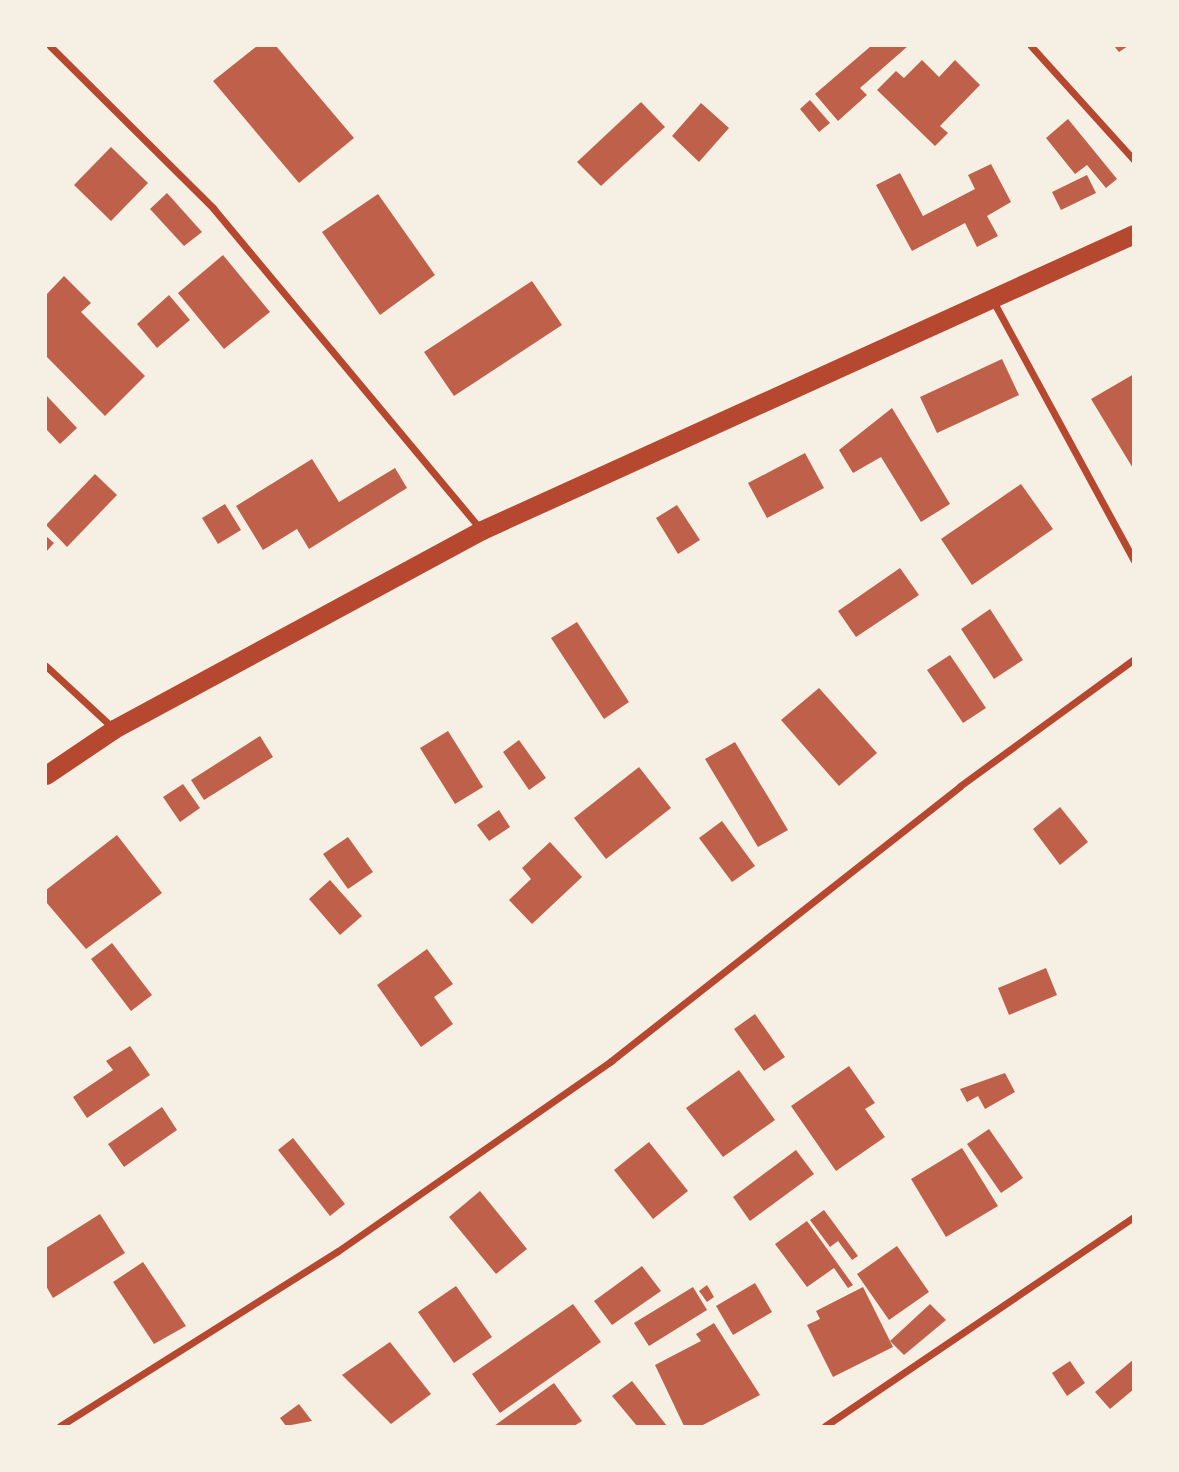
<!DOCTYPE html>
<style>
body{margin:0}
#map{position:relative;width:1179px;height:1472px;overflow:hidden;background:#f6efe4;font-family:"Nunito Sans",sans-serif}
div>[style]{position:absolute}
.building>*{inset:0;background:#bf614a}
.minor>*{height:7px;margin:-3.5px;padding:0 3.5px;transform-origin:3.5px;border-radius:3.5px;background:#b5482f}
.trunk>*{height:19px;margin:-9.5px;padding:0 9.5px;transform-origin:9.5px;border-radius:9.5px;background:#b5482f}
span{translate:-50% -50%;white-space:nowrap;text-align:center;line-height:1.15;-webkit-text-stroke:7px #f6efe4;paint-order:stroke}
.frame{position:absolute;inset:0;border:47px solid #f6efe4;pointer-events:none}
</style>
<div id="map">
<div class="building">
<i style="clip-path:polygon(257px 46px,276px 46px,354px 138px,299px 183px,213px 81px)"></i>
<i style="clip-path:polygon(871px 46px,908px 46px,860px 88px,867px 95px,838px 121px,815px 94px)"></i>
<i style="clip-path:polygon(1114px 46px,1128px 46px,1119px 52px)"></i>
<i style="clip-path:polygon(922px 60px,939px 77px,955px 60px,980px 85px,940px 126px,948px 133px,935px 146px,877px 90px,896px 71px,904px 78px)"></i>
<i style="clip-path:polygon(810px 100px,830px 123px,819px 132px,800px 109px)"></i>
<i style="clip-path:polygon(641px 102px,665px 127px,601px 186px,577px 162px)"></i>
<i style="clip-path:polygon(701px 103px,729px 128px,699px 162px,672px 136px)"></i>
<i style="clip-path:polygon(1068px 119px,1117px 179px,1106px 188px,1087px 165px,1075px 174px,1046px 138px)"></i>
<i style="clip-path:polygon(111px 147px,148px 183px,111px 221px,74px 185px)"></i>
<i style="clip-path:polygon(991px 164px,1011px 202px,987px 216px,998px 236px,977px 247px,965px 223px,912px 251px,876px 185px,900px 173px,923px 216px,975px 189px,968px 175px)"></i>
<i style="clip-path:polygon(1087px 175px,1096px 193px,1061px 210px,1052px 192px)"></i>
<i style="clip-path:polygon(167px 193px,202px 232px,184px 246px,150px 209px)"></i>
<i style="clip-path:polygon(378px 194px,435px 275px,380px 315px,322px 232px)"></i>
<i style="clip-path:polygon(223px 255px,270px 312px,224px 349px,178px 293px)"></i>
<i style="clip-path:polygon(64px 276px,91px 303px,81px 312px,145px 376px,105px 416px,46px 356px,46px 295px)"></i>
<i style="clip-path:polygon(532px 281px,562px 325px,454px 396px,424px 352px)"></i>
<i style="clip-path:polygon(169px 295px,190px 320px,157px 348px,137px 324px)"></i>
<i style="clip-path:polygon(1002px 359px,1019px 395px,937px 433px,920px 397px)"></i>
<i style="clip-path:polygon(1134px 374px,1134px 470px,1091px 399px)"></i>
<i style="clip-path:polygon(46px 395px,77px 428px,60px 444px,46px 429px)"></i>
<i style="clip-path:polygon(892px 408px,950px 504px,921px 522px,881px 457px,853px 473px,839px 450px)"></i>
<i style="clip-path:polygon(805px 453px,824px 488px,767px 518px,748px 483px)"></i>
<i style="clip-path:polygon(312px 459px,339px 502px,395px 468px,407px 488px,309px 549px,297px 529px,263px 550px,236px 506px)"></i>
<i style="clip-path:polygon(95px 474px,117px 495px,67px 547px,46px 525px)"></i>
<i style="clip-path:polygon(1021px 484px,1053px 529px,972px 585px,941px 539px)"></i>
<i style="clip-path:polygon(225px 504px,241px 530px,218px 544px,202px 518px)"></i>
<i style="clip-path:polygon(677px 505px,700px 540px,678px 554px,656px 518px)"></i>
<i style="clip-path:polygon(46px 536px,54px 543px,46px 552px)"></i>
<i style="clip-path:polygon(900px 568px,919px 595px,856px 637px,838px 611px)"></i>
<i style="clip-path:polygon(990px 609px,1023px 660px,994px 679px,961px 629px)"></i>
<i style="clip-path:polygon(577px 622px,629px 702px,604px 719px,551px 638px)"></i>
<i style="clip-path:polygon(950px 655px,986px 708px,963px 723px,927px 670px)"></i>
<i style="clip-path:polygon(819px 688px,877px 753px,839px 786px,781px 720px)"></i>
<i style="clip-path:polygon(448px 731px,483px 787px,455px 804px,420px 748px)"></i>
<i style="clip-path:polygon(260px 736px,273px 757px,204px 800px,191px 780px)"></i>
<i style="clip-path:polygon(519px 740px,546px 778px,529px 790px,503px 752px)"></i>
<i style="clip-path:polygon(735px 742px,788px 830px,758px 847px,705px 759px)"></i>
<i style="clip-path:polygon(639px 767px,671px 808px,606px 859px,574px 818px)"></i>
<i style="clip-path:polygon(183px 784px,200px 808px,180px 822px,163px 797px)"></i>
<i style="clip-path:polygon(1060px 807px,1088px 842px,1060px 865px,1033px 829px)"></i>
<i style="clip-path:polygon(499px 810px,510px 827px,489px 841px,477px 825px)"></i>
<i style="clip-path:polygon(722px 821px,755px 866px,732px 882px,699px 838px)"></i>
<i style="clip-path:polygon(117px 835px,162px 893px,86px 949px,46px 902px,46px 890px)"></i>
<i style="clip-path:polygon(348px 837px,373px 872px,348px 889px,323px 854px)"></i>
<i style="clip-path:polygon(550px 842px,582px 877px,532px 924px,509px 900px,531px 879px,522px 868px)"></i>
<i style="clip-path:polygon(330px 880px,362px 916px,340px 935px,309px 899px)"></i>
<i style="clip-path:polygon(112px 943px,152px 995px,131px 1011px,91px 959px)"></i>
<i style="clip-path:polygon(427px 949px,453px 984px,434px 997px,453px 1024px,421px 1047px,377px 985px)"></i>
<i style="clip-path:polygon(1046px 968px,1057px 995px,1009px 1015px,998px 988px)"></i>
<i style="clip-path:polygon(755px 1014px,785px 1057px,764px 1071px,734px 1029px)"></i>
<i style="clip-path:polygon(130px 1046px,150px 1075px,87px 1118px,73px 1097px,113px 1070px,106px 1061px)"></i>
<i style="clip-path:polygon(849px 1066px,875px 1103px,865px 1109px,885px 1137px,836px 1171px,791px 1106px)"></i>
<i style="clip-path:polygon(739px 1070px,775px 1120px,723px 1157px,686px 1108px)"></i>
<i style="clip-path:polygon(1005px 1073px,1015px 1092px,985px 1109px,978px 1096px,967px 1102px,960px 1089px)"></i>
<i style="clip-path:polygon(162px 1107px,177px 1130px,124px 1167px,108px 1144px)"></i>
<i style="clip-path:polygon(989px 1129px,1023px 1178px,1001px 1193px,967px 1144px)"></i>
<i style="clip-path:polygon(293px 1138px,345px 1204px,330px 1216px,278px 1150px)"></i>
<i style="clip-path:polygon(649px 1142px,688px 1191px,653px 1219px,614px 1170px)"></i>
<i style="clip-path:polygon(962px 1148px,998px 1206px,946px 1237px,911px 1179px)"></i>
<i style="clip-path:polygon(796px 1150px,814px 1174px,750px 1221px,733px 1197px)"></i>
<i style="clip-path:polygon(480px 1191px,527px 1249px,496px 1274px,449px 1217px)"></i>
<i style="clip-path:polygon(824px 1210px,858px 1256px,852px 1260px,838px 1241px,830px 1247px,810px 1220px)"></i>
<i style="clip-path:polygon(100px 1214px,125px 1253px,53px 1298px,46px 1286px,46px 1248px)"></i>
<i style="clip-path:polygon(807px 1221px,853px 1285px,848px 1288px,834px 1268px,807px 1287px,775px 1244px)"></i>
<i style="clip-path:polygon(897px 1246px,929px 1292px,889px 1320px,857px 1274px)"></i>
<i style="clip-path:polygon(143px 1262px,186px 1326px,154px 1344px,113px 1282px)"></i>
<i style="clip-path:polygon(642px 1266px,661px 1291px,612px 1325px,594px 1301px)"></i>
<i style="clip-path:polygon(755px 1283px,772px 1312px,733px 1335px,716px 1306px)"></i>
<i style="clip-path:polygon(707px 1285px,714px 1297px,707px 1302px,699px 1291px)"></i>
<i style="clip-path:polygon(456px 1286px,492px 1337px,454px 1363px,418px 1312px)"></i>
<i style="clip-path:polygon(693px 1287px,707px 1310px,649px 1346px,634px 1323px)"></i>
<i style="clip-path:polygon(863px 1287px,893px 1347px,833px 1377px,807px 1325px,820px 1319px,816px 1311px)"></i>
<i style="clip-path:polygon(573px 1304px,601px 1342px,500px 1413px,472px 1374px)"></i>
<i style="clip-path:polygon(930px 1304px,946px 1320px,904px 1355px,890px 1341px)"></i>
<i style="clip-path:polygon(714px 1323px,760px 1395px,701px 1426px,684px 1426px,655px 1365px,701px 1341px,696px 1334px)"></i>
<i style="clip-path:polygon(390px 1342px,431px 1394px,391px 1424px,342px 1375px)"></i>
<i style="clip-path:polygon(1134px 1359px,1134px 1389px,1110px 1409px,1095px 1392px)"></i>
<i style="clip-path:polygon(1070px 1361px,1085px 1383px,1067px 1396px,1052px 1373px)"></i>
<i style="clip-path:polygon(632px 1381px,667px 1426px,637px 1426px,612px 1396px)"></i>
<i style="clip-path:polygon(554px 1383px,582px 1421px,574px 1426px,494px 1426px)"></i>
<i style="clip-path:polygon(299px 1404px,312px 1421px,286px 1426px,280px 1418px)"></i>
</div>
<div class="minor">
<i style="left:50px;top:46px;width:230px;rotate:44.8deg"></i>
<i style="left:213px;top:208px;width:417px;rotate:50.2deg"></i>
<i style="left:1031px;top:46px;width:154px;rotate:47.9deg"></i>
<i style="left:992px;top:299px;width:297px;rotate:61.5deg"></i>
<i style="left:46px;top:666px;width:93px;rotate:42.8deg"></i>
<i style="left:60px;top:1426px;width:328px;rotate:-32.2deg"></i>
<i style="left:338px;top:1251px;width:333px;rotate:-34.8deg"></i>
<i style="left:611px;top:1061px;width:444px;rotate:-38.2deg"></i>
<i style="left:960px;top:786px;width:215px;rotate:-36.1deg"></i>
<i style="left:825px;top:1426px;width:373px;rotate:-34.1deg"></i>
</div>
<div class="trunk">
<i style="left:46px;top:775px;width:82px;rotate:-34.1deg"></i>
<i style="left:114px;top:729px;width:418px;rotate:-28.4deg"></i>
<i style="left:482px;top:530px;width:716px;rotate:-24.42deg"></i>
</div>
<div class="frame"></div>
</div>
